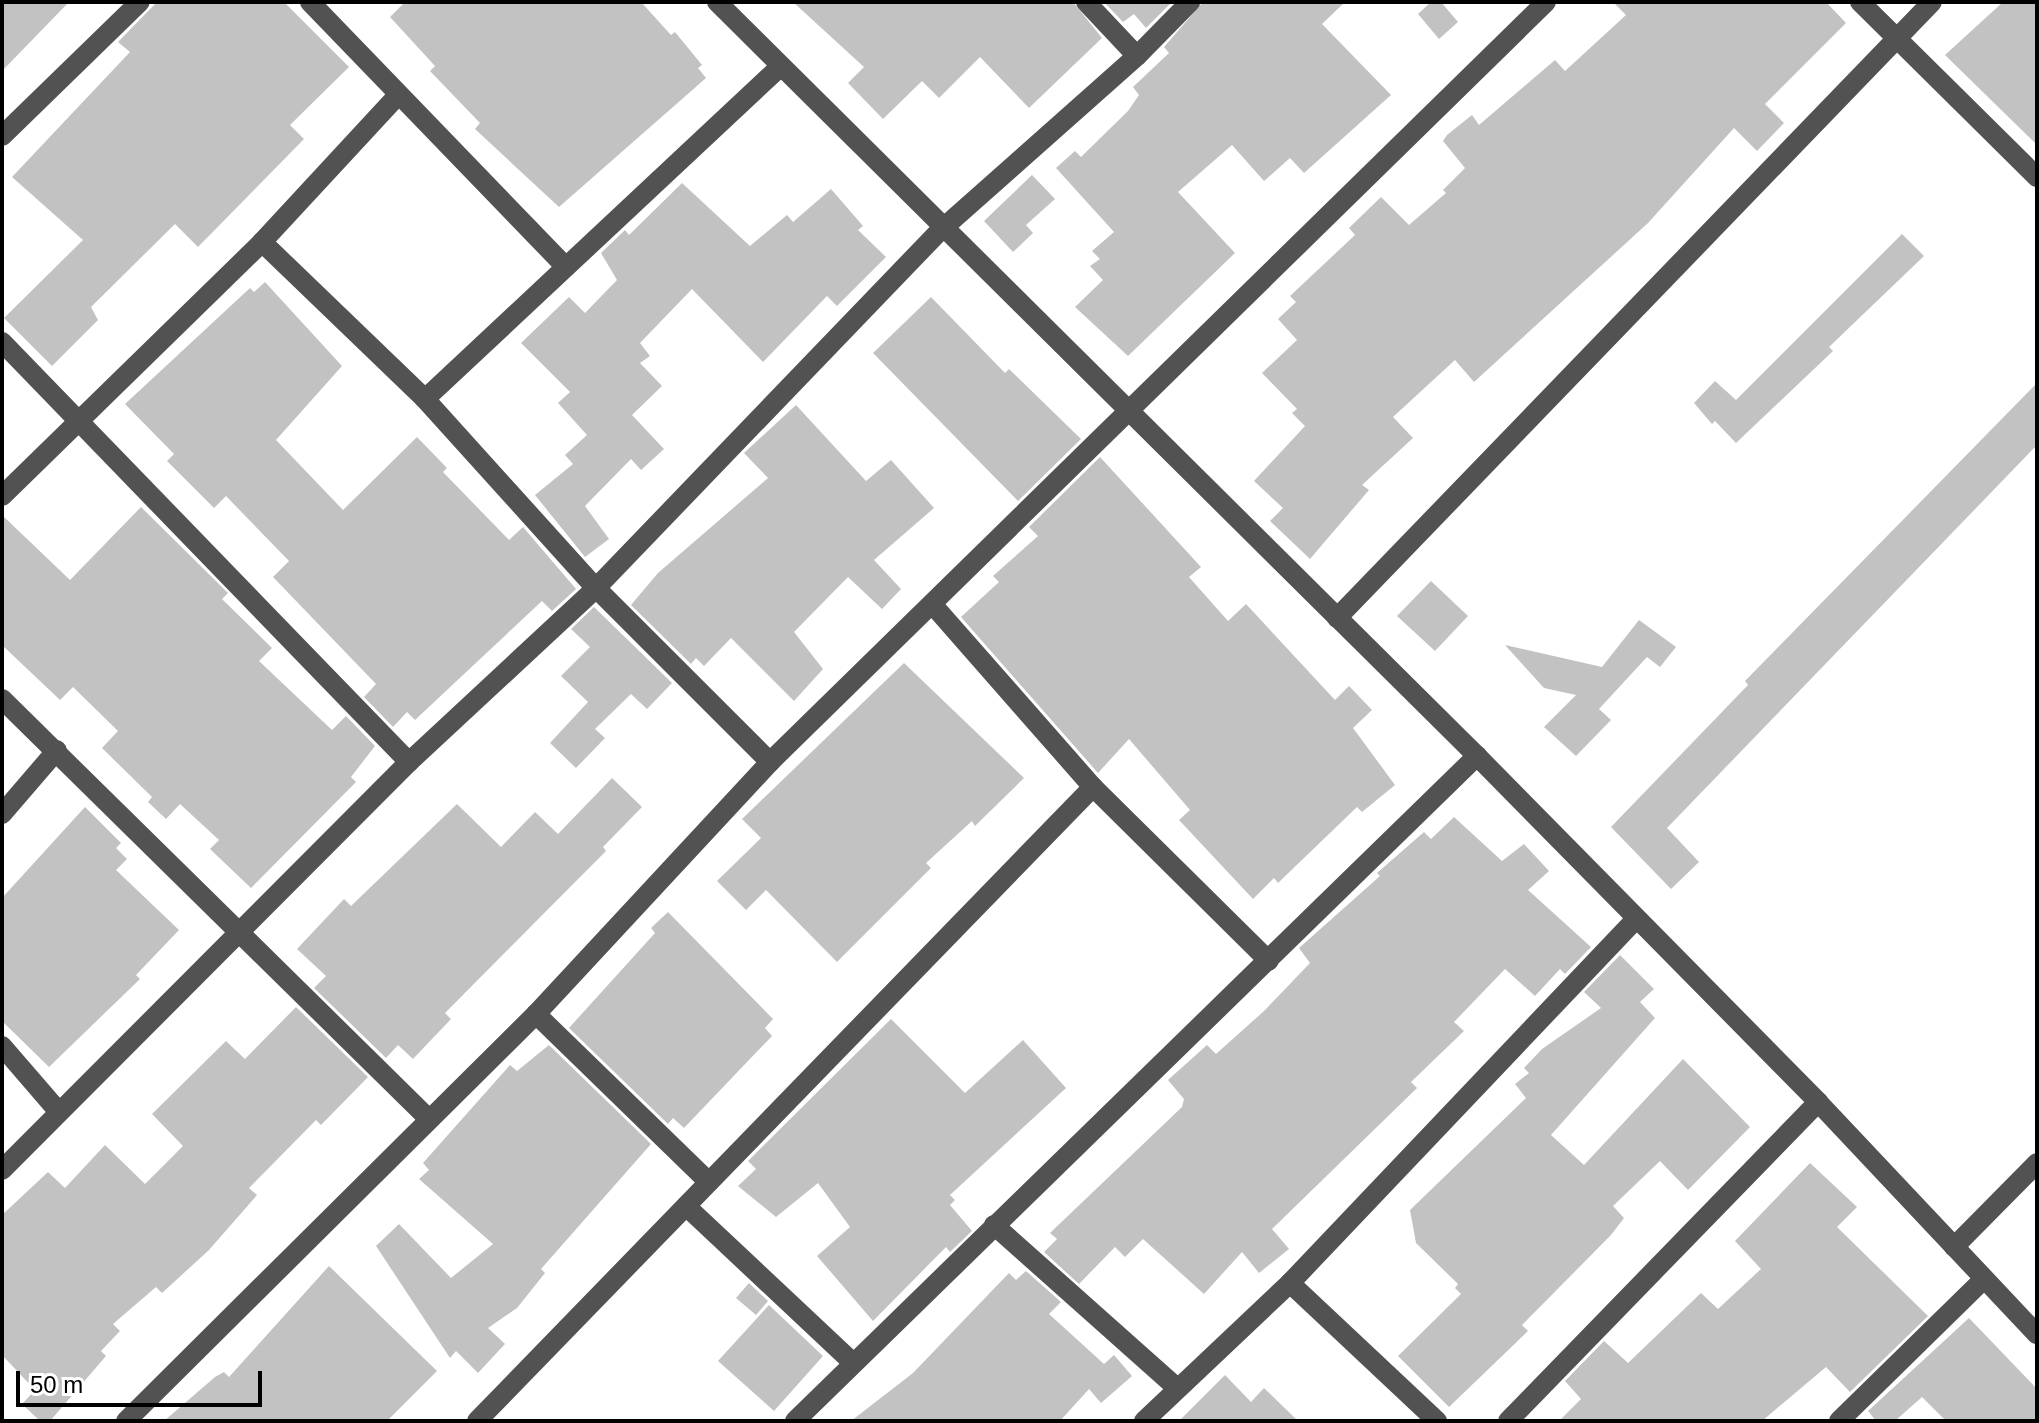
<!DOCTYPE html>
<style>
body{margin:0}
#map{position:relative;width:2039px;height:1423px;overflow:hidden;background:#fff;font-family:Helvetica,sans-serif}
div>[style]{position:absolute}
.building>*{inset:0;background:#c2c2c2}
.minor>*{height:20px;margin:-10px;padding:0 10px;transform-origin:10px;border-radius:10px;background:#525252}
span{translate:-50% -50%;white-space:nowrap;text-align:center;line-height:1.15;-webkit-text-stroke:6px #fff;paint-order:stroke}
.frame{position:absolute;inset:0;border:4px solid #000;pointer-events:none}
.scale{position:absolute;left:16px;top:1371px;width:246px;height:36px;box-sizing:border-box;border:4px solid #000;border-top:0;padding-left:10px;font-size:24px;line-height:28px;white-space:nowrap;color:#000;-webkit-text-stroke:6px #fff;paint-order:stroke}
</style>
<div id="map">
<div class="building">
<i style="clip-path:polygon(2px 2px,69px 2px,2px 71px)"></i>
<i style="clip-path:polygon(157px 2px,284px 2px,349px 67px,290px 125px,304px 139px,198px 247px,175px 224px,91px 307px,98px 320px,52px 366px,4px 318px,83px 240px,12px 177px,130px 52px,118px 42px)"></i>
<i style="clip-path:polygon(405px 2px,641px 2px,671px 35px,675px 32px,702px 65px,698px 68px,706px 78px,559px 207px,475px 129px,480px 123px,430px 71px,435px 66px,390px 17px)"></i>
<i style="clip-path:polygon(793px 2px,1073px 2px,1102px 38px,1029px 108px,980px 57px,939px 98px,922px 81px,883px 119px,848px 83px,864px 67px)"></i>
<i style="clip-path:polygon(1104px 2px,1172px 2px,1146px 28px,1134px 14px,1123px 22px)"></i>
<i style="clip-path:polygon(1203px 2px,1345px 2px,1322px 24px,1391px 95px,1304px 173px,1290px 158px,1264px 181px,1232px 145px,1178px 192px,1235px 253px,1128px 356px,1075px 307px,1103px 280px,1090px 266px,1100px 259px,1092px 251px,1114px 232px,1056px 168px,1075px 151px,1081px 157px,1128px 111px,1139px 95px,1133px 87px,1169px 53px,1164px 47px)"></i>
<i style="clip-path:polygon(1431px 2px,1441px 2px,1458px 22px,1439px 39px,1418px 14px)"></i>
<i style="clip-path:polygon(1613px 2px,1826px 2px,1846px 23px,1765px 104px,1784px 123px,1757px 151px,1734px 128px,1648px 223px,1474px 382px,1455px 360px,1393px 417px,1413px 438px,1362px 485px,1369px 490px,1310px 559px,1270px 521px,1283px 508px,1254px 481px,1305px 426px,1292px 413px,1297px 409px,1262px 373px,1297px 340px,1278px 319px,1296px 302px,1290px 296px,1355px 235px,1349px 228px,1381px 197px,1409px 225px,1446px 193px,1443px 190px,1465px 168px,1443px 141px,1447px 135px,1472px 115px,1479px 125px,1555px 60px,1565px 71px,1626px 15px)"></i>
<i style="clip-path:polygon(2003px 2px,2037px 2px,2037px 145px,1945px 55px)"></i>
<i style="clip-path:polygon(1032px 175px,1055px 199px,1026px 225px,1033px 233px,1013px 252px,984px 221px)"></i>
<i style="clip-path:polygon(682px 183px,750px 246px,787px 215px,793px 222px,831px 189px,863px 226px,858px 230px,886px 257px,837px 306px,827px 296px,763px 362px,692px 289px,640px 343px,650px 356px,640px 363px,662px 386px,632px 415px,664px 449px,641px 470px,631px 459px,585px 506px,609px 539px,585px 557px,535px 495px,573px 464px,565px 455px,587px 435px,558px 403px,570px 392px,521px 343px,569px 297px,585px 313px,617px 280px,601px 253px,625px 230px,629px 235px)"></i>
<i style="clip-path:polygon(1902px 234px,1924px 256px,1829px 347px,1833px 351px,1736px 443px,1715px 421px,1712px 424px,1694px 403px,1715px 381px,1736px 400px)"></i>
<i style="clip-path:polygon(265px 282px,342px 366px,276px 440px,343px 510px,417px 437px,447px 468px,443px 472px,509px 540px,523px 527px,576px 589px,552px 611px,542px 601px,415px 720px,407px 712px,393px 727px,364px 697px,376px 684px,273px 577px,289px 561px,226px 496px,214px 508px,167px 461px,174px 454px,125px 404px,250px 288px,254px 292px)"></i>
<i style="clip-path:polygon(931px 297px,1005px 373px,1009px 369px,1081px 439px,1018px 501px,873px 353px)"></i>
<i style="clip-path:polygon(2037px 383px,2037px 445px,1667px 828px,1699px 862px,1671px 889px,1611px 827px,1748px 685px,1745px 681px)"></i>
<i style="clip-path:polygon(796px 405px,866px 481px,891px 460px,934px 508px,874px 560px,901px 589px,882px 609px,848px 577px,794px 632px,823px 669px,794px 701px,731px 638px,704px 666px,696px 658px,691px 664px,631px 605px,658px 573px,768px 478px,744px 453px)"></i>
<i style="clip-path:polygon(1100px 457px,1201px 567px,1189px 577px,1228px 621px,1246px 604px,1335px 700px,1349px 686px,1372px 710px,1353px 728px,1395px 785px,1362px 812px,1357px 807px,1278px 883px,1274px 878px,1253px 899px,1179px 820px,1190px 810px,1129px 739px,1098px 773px,961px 617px,999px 582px,993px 576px,1038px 536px,1029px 527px)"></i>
<i style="clip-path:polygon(141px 507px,228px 593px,222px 599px,272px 648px,259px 661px,332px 730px,346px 716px,375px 746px,351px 777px,356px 782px,251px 888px,210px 849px,219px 840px,180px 804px,166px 819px,148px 802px,152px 797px,102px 748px,118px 731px,73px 687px,60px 700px,2px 645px,2px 515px,70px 580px)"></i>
<i style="clip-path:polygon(1431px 581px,1468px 616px,1435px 651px,1397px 616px)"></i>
<i style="clip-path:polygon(594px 607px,672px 683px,647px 709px,631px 694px,595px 729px,605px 738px,576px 768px,550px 743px,588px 702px,561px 676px,590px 647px,571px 629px)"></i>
<i style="clip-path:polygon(1639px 620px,1676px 647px,1660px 667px,1647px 657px,1599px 709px,1611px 720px,1576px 756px,1544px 727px,1576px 695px,1544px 688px,1505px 645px,1602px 667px)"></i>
<i style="clip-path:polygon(904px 663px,1024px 778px,975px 826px,972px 821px,926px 863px,931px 868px,837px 962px,766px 890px,746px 910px,717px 881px,761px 838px,742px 819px)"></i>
<i style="clip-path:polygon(612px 778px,642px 807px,603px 847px,606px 851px,445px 1013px,451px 1019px,413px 1059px,398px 1045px,386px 1058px,314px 988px,326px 976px,297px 949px,344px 899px,351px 906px,457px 804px,501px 847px,535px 812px,558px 834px)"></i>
<i style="clip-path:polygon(85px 807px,121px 843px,116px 848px,127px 859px,116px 870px,179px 930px,136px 975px,140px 979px,49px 1067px,2px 1021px,2px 898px)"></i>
<i style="clip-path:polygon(1454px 817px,1502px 861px,1524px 844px,1549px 871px,1528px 890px,1591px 947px,1565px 974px,1560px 969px,1535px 996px,1505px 969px,1454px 1022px,1464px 1031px,1411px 1082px,1417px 1088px,1272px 1229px,1289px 1249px,1259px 1273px,1242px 1252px,1204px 1294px,1143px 1239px,1125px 1257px,1115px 1247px,1079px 1284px,1044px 1252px,1057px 1239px,1050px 1233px,1182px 1107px,1184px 1099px,1168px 1080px,1207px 1045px,1216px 1054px,1264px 1011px,1310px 963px,1299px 948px,1380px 876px,1377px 873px,1424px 832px,1431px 839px)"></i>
<i style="clip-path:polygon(668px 912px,773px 1019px,765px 1028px,772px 1036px,684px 1128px,673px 1118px,668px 1124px,569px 1028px,655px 933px,651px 928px)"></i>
<i style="clip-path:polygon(1620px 955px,1654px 989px,1640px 1002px,1655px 1018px,1551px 1135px,1584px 1165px,1683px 1059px,1750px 1127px,1688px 1190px,1660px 1161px,1613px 1206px,1624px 1218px,1611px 1235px,1522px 1325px,1528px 1331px,1449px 1407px,1398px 1356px,1461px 1294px,1455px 1288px,1458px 1284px,1416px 1243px,1410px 1210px,1526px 1098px,1515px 1084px,1529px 1073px,1524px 1068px,1542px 1049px,1601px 1008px,1584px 992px)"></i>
<i style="clip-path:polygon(296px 1007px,368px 1077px,321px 1125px,316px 1120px,249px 1188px,257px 1195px,209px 1250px,162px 1293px,156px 1287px,113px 1324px,120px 1331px,101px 1351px,106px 1356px,50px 1421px,40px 1421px,22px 1404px,35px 1390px,2px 1355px,2px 1215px,48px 1172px,65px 1188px,105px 1145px,145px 1184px,183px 1146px,152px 1114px,226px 1041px,245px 1059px)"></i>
<i style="clip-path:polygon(891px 1019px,965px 1093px,1023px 1040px,1066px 1088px,950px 1195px,955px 1200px,950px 1205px,972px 1231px,950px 1252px,946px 1247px,873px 1321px,817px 1256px,850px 1227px,818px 1183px,776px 1217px,738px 1186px,756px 1169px,748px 1161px)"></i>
<i style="clip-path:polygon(549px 1045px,651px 1144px,541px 1269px,545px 1273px,517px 1308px,488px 1328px,505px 1344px,478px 1373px,456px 1351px,450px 1358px,376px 1246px,399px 1224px,451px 1278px,493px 1244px,419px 1179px,429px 1170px,423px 1163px,510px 1065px,517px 1071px)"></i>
<i style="clip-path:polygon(1810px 1163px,1857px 1207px,1837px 1227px,1928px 1316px,1850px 1392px,1826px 1367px,1762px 1421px,1559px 1421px,1581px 1399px,1565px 1381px,1604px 1341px,1628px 1363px,1701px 1293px,1718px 1309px,1761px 1269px,1735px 1241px)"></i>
<i style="clip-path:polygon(329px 1266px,437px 1371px,387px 1421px,164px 1421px,215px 1377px,224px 1372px,229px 1377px)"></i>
<i style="clip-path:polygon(1026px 1271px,1061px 1302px,1049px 1314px,1104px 1364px,1114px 1355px,1132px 1376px,1101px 1403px,1089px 1389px,1060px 1421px,851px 1421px,913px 1373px,1009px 1273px,1016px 1280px)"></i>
<i style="clip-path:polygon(749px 1283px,768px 1301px,756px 1315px,736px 1298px)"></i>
<i style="clip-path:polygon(769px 1305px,823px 1356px,774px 1411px,718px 1361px)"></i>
<i style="clip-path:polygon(1969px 1318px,2037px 1389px,2037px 1421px,1946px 1421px,1922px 1397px,1895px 1421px,1876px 1421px,1868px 1411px)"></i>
<i style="clip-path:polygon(1225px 1375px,1251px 1402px,1264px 1388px,1298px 1421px,1179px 1421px)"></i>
</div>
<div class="minor">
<i style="left:310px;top:2px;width:368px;rotate:46deg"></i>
<i style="left:717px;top:2px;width:1071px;rotate:44.77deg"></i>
<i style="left:1477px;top:756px;width:486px;rotate:45.4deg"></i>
<i style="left:1818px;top:1102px;width:319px;rotate:46.7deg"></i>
<i style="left:1086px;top:2px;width:74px;rotate:46.6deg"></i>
<i style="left:1860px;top:2px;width:249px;rotate:44.7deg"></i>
<i style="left:2px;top:136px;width:192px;rotate:-44.2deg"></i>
<i style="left:262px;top:242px;width:226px;rotate:43.9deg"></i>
<i style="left:425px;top:399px;width:255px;rotate:47.9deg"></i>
<i style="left:596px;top:588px;width:246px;rotate:45deg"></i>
<i style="left:2px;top:342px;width:585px;rotate:45.9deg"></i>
<i style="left:425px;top:399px;width:485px;rotate:-43.1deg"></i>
<i style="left:2px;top:496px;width:363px;rotate:-44.3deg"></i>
<i style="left:262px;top:242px;width:200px;rotate:-47.2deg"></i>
<i style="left:933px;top:605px;width:242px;rotate:48.7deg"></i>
<i style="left:1093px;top:787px;width:247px;rotate:44.7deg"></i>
<i style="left:1337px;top:618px;width:856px;rotate:-45.99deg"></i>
<i style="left:2px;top:699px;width:599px;rotate:44.53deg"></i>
<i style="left:2px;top:814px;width:84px;rotate:-49.3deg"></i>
<i style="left:536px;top:1014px;width:241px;rotate:44.2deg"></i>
<i style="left:2px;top:1046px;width:87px;rotate:49.2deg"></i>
<i style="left:2px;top:1170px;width:576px;rotate:-45.07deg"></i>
<i style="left:409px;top:762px;width:255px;rotate:-42.9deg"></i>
<i style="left:596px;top:588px;width:499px;rotate:-46.1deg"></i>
<i style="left:942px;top:229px;width:261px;rotate:-41.6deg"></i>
<i style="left:1137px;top:56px;width:76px;rotate:-45.5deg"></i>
<i style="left:686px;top:1206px;width:229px;rotate:43.2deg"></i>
<i style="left:994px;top:1225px;width:244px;rotate:41.7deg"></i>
<i style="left:1954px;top:1247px;width:118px;rotate:-45.3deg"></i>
<i style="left:1290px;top:1283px;width:202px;rotate:43.2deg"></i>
<i style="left:126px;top:1421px;width:578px;rotate:-44.79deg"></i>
<i style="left:536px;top:1014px;width:344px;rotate:-47.1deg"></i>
<i style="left:770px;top:762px;width:1086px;rotate:-44.4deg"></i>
<i style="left:477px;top:1421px;width:884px;rotate:-45.83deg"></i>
<i style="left:795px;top:1421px;width:953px;rotate:-44.28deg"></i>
<i style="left:1144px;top:1421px;width:201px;rotate:-43.4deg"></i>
<i style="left:1290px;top:1283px;width:501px;rotate:-46.46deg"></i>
<i style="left:1508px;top:1421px;width:445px;rotate:-45.8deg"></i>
<i style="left:1839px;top:1421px;width:203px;rotate:-44.4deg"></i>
</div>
<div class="frame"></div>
<div class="scale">50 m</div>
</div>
